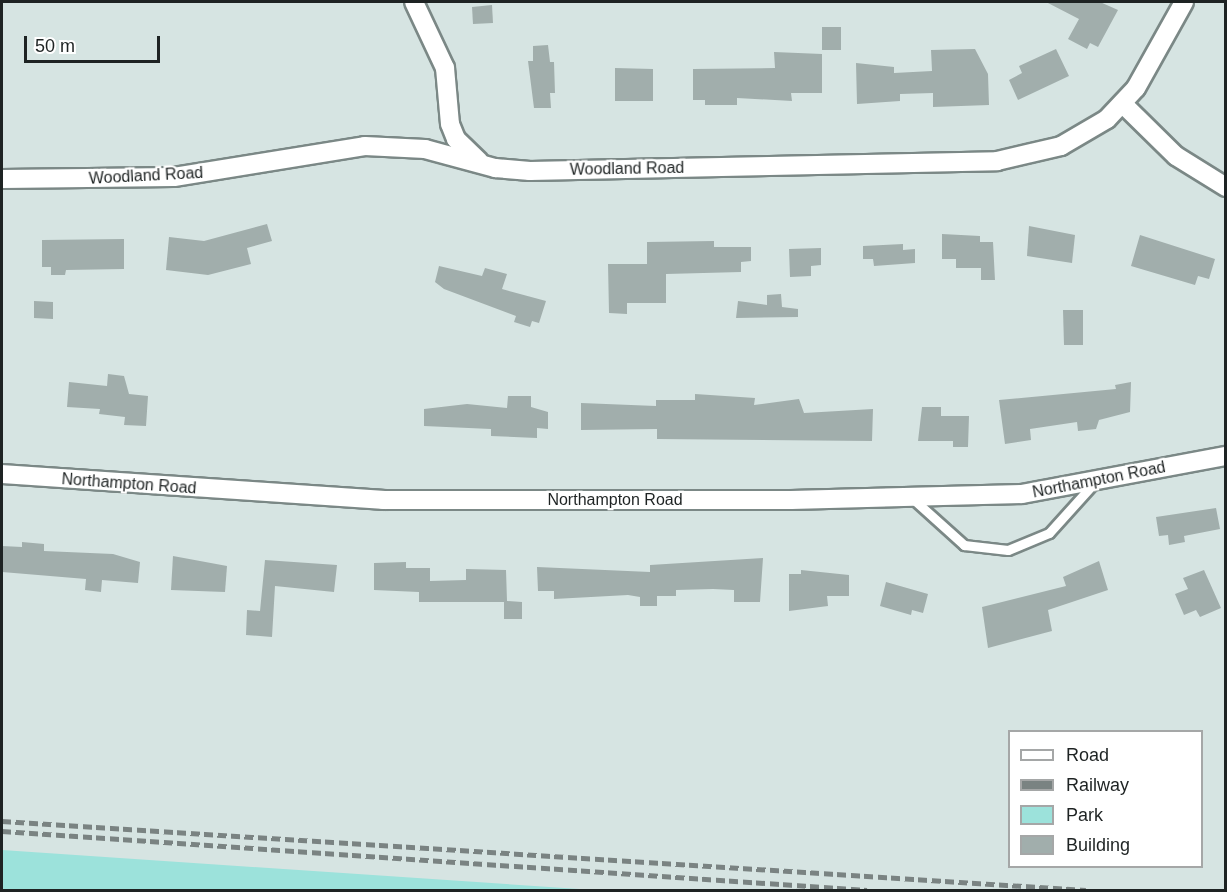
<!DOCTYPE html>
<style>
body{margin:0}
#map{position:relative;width:1227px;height:892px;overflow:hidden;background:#d6e4e2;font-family:Arial,sans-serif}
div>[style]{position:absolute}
.green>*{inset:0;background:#9ce2db}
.building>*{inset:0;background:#a1aeac}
.roads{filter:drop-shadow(2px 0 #7b8886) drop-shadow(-2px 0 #7b8886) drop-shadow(0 2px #7b8886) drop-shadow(0 -2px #7b8886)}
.lane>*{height:9px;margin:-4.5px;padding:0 4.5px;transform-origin:4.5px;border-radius:4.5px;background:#fff}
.street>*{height:18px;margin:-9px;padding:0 9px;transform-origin:9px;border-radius:9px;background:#fff}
.rail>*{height:4.5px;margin-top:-2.25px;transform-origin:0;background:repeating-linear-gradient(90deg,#7a8382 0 9px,transparent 0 13.5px)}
span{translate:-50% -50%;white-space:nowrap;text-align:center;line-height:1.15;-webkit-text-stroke:4.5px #fff;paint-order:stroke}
.street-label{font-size:16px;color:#1e2323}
.frame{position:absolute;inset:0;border:3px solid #1e2323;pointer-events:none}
.legend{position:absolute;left:1008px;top:730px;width:195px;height:138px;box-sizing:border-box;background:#fff;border:2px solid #a5a7a7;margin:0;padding:8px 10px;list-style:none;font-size:18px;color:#1e2323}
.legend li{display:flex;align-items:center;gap:12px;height:30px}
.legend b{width:30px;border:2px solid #a5a7a7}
.scale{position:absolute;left:24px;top:36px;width:136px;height:27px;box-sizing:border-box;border:3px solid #1e2323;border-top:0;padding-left:8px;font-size:18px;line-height:21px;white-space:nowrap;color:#1e2323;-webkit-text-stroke:4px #fff;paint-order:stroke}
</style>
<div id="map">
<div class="green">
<i style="clip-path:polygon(2px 850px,594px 890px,2px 890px)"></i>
</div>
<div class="building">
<i style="clip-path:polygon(1046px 2px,1100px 2px,1118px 10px,1098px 47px,1090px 43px,1087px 49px,1068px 39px,1079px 19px)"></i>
<i style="clip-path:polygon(492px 5px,493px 23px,473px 24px,472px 7px)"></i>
<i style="clip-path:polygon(822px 27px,841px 27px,841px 50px,822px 50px)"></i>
<i style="clip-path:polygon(548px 45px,550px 62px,554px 62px,555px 93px,550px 93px,551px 108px,534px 108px,528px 61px,533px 61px,533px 46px)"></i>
<i style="clip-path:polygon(975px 49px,988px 74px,989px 105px,933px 107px,933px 93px,900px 94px,900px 101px,857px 104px,856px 63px,894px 67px,894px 73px,932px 71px,931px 50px)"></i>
<i style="clip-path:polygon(1056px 49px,1069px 76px,1018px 100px,1009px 80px,1022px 73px,1019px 66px)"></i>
<i style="clip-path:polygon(774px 52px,822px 54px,822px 93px,791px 93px,792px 101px,737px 98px,737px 105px,705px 105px,705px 100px,693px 100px,693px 69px,775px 68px)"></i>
<i style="clip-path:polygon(615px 68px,653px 69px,653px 101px,615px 101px)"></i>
<i style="clip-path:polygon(267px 224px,272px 241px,247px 248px,251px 264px,208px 275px,166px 270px,169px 237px,204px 241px)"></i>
<i style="clip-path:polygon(1029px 226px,1075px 235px,1072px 263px,1027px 256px)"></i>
<i style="clip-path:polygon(942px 234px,980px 236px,980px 242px,993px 242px,995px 280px,981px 280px,981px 268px,956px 268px,956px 259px,942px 259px)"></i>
<i style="clip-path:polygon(1140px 235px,1215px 259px,1209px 279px,1198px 276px,1195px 285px,1131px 266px)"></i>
<i style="clip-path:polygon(124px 239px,124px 269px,66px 270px,65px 275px,51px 275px,51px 267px,42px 267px,42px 240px)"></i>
<i style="clip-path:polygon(714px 241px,714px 247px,751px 247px,751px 261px,741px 262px,741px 272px,666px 274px,666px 303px,627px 303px,627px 314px,609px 313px,608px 264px,647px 264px,647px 242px)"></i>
<i style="clip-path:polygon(903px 244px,903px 250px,915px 249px,915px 263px,874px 266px,873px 259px,863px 259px,863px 246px)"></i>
<i style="clip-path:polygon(821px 248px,821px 265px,811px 266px,811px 276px,790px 277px,789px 249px)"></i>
<i style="clip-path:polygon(439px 266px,482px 276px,485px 268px,507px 274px,502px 289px,546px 301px,539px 323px,532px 321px,530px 327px,514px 322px,516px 316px,444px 289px,435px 282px)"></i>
<i style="clip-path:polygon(781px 294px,782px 307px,798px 309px,798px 317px,736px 318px,738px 301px,767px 305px,767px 295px)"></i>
<i style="clip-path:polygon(34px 301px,53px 302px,53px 319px,34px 318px)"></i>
<i style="clip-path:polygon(1063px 310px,1083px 310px,1083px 345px,1064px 345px)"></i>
<i style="clip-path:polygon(108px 374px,124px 376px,129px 394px,148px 396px,146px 426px,124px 425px,125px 417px,99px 414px,100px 409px,67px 407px,69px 382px,107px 386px)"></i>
<i style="clip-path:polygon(1131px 382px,1130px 412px,1099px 420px,1096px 429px,1078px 431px,1077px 422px,1030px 429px,1031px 440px,1005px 444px,999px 400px,1116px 389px,1115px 385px)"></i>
<i style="clip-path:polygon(695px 394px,755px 398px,754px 405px,799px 399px,804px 413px,873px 409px,872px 441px,657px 439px,657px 429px,581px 430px,581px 403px,656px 406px,656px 400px,695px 400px)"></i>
<i style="clip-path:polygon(508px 396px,531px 396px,531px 407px,548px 412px,548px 429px,537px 428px,537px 438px,491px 436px,491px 429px,424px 426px,424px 409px,467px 404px,507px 408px)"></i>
<i style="clip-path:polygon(922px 407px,941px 407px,941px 416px,969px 416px,968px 447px,953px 447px,953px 441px,918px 441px)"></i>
<i style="clip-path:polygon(1216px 508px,1220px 529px,1184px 536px,1185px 542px,1169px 545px,1168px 535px,1159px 536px,1156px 517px)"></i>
<i style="clip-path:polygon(22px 542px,44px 544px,44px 551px,113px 554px,140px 562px,138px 583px,102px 580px,101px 592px,85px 590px,86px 579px,2px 572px,2px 546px,22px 547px)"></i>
<i style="clip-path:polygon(173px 556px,227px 566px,225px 592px,171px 590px)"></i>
<i style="clip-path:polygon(763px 558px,760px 602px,734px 602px,734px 590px,713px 589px,676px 590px,676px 596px,657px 596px,657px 606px,640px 606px,640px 597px,628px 595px,554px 599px,554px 591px,538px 591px,537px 567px,650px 572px,650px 565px)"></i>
<i style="clip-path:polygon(265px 560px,337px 565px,334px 592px,275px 586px,272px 637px,246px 635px,247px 610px,260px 611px)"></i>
<i style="clip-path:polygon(1099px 561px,1108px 590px,1048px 610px,1052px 631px,988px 648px,982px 607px,1066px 586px,1063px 577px)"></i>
<i style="clip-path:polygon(406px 562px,406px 568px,430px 568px,430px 581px,466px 580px,466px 569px,506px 570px,507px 601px,522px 602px,522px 619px,504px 619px,504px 602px,419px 602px,419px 592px,374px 590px,374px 563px)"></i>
<i style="clip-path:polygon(801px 570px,849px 575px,849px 596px,827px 596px,828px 606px,789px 611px,789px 574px,801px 574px)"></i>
<i style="clip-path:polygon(1204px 570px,1221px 608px,1200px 617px,1196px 610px,1184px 615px,1175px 594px,1188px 589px,1183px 578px)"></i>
<i style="clip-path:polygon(886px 582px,928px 594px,923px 613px,912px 610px,911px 615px,880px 606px)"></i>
</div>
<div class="roads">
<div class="lane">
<i style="left:913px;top:499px;width:69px;rotate:42deg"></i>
<i style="left:964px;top:545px;width:44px;rotate:6.5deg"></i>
<i style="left:1008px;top:550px;width:44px;rotate:-22.5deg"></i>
<i style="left:1049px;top:533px;width:69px;rotate:-48deg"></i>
</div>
<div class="street">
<i style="left:414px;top:2px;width:73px;rotate:64.8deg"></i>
<i style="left:445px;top:68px;width:56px;rotate:84.9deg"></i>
<i style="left:450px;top:124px;width:16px;rotate:68deg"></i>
<i style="left:456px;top:139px;width:32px;rotate:44deg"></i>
<i style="left:1123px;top:104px;width:74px;rotate:44.5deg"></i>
<i style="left:1176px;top:156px;width:59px;rotate:31.8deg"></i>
<i style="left:2px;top:179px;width:172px;rotate:-0.7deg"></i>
<i style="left:174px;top:177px;width:193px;rotate:-9.2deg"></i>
<i style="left:365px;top:146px;width:60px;rotate:2.9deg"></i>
<i style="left:425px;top:149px;width:73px;rotate:15.2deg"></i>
<i style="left:495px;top:168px;width:35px;rotate:5deg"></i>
<i style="left:530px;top:171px;width:467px;rotate:-1.2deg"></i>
<i style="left:997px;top:161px;width:66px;rotate:-13.2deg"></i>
<i style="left:1061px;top:146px;width:53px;rotate:-30.4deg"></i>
<i style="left:1107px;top:119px;width:42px;rotate:-46.9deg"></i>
<i style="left:1136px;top:88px;width:98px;rotate:-60.8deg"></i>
<i style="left:2px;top:474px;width:382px;rotate:3.9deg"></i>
<i style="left:383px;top:500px;width:408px"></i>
<i style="left:791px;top:500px;width:231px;rotate:-1.5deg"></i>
<i style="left:1022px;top:494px;width:208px;rotate:-10.6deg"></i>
</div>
</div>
<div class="rail">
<i style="left:2px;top:821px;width:1086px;rotate:3.64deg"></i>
<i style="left:2px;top:831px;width:867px;rotate:3.9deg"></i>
</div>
<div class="street-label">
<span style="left:627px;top:169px;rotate:-1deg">Woodland Road</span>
<span style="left:146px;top:176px;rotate:-3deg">Woodland Road</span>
<span style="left:1099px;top:480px;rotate:-11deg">Northampton Road</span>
<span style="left:129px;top:484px;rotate:4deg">Northampton Road</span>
<span style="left:615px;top:500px">Northampton Road</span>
</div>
<div class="frame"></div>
<ul class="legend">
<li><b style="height:8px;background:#fff"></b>Road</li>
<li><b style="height:8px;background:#7a8382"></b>Railway</li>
<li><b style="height:16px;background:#9ce2db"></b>Park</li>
<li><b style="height:16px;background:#a1aeac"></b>Building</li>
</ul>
<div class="scale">50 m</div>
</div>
